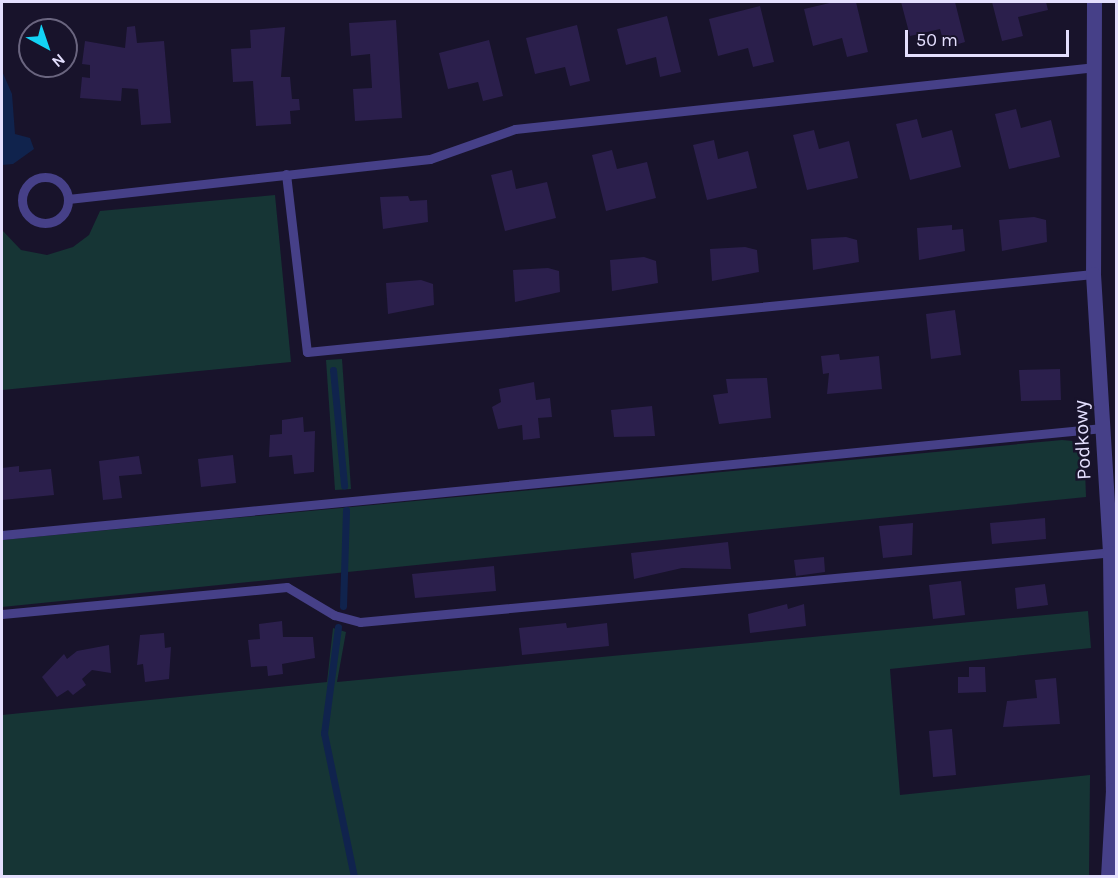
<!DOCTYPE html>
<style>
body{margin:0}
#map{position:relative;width:1118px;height:878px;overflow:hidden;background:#18132b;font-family:Karla,sans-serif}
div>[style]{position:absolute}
.green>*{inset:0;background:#163535}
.water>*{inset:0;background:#10234d}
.stream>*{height:7px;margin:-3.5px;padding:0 3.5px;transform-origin:3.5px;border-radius:3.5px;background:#10234d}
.building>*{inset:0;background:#2b1f4c}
.service>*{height:9px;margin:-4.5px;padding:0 4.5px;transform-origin:4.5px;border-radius:4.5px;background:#464088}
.service>.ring{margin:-4.5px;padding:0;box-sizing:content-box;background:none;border:9px solid #464088;border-radius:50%}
.minor>*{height:15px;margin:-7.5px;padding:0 7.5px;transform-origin:7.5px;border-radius:7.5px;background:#464088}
span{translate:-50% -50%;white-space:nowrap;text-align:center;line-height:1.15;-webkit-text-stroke:5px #18132b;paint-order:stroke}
.street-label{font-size:20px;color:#e4dffe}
.frame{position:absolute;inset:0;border:3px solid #e4dffe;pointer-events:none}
.north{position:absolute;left:18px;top:18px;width:60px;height:60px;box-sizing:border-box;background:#18132b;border:2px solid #6a657f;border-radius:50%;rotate:140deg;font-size:16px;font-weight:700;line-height:24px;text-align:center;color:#e4dffe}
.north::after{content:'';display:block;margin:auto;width:21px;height:27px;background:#13d3f5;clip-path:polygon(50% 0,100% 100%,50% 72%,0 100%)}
.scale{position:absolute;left:905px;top:30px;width:164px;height:27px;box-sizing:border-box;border:3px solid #e4dffe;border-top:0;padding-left:8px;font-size:18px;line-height:21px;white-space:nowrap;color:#e4dffe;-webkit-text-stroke:4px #18132b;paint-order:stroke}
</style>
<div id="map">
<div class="green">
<i style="clip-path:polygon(275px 195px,291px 362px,2px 390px,2px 230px,21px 250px,47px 255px,73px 247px,89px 235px,100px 211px)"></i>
<i style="clip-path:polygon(342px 359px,351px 489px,335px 490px,326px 360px)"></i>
<i style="clip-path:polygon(1062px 440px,1084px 442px,1086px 497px,2px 607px,2px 540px)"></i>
<i style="clip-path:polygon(1088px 611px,1091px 648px,890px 669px,900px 795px,1090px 775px,1089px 876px,2px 876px,2px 715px,327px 682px,333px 628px,346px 632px,337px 682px)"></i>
</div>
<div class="water">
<i style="clip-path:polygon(2px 71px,12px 94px,15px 134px,30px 138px,34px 149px,13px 164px,2px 165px)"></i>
</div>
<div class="stream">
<i style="left:333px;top:370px;width:116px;rotate:84.5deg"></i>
<i style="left:343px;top:606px;width:96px;rotate:-88.2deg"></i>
<i style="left:338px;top:627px;width:107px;rotate:97.5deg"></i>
<i style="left:324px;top:733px;width:146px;rotate:78.2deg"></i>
</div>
<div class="building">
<i style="clip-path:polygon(834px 2px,856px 2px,868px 52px,847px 57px,842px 38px,813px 46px,804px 9px)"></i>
<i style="clip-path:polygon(901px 2px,955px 2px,965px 42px,945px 48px,940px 29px,910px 36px)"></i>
<i style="clip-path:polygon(992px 2px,1046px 2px,1048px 10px,1018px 17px,1023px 36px,1002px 41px)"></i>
<i style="clip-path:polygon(760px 6px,774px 62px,753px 67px,748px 48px,718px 56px,709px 19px)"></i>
<i style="clip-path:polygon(667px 16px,681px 72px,660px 77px,656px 57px,626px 65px,617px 29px)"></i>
<i style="clip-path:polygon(396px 20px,402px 118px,355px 121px,353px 89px,372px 88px,370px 54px,351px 56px,349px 23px)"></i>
<i style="clip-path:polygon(577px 25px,590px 81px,570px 86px,565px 67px,535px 74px,526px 38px)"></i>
<i style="clip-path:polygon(135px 26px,137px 43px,164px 41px,171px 123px,141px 125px,138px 89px,122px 88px,121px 101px,80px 98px,82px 77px,90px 78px,90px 65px,82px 64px,85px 41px,125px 48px,127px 27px)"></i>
<i style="clip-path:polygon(285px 27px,281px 77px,290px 77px,292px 99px,299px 99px,300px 110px,290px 111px,291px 124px,256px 126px,253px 81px,233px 82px,231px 49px,251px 48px,250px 30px)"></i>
<i style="clip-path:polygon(489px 40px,503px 96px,483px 101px,478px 82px,448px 89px,439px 53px)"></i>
<i style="clip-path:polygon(1016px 109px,1021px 128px,1051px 120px,1060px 157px,1009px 169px,995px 114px)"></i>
<i style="clip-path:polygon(917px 119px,922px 138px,952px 130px,961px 167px,910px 180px,896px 124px)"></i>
<i style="clip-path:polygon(814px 130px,819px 149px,849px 141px,858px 178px,807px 190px,793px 135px)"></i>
<i style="clip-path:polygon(714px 140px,718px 159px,748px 151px,757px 188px,707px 200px,693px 145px)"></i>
<i style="clip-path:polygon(612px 150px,617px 169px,647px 162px,656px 198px,606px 211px,592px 155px)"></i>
<i style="clip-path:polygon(512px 170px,516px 189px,547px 182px,556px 218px,505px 231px,491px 175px)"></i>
<i style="clip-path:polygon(408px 196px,410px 201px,427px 200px,428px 222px,383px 229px,380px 197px)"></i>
<i style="clip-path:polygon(1034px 217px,1046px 220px,1047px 242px,1002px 251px,999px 220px)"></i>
<i style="clip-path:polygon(952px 225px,952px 230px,963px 229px,965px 251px,919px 260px,917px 228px)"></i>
<i style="clip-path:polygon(846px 237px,857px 240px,859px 262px,813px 270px,811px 239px)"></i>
<i style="clip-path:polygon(745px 247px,757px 250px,759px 272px,712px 281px,710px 249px)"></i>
<i style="clip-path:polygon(644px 257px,656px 261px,658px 283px,612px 291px,610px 260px)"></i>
<i style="clip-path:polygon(548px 268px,559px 271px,560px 292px,515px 302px,513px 270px)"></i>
<i style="clip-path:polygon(421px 280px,433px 284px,434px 305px,388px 314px,386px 283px)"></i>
<i style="clip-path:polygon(955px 310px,961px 355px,931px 359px,926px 314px)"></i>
<i style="clip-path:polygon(839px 354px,840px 360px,879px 356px,882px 389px,827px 394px,829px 373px,823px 374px,821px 356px)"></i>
<i style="clip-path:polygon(1060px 369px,1061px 400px,1021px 401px,1019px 370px)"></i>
<i style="clip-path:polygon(767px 378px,771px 418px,719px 424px,713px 395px,728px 393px,726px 379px)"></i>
<i style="clip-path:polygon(534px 382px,536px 400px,550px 398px,552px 417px,538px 418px,540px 438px,523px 440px,522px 425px,498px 429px,492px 407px,501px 402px,499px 389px)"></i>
<i style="clip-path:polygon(652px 406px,655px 436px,614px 437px,611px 410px)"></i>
<i style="clip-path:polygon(303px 417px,304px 432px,315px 431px,314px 472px,294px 474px,292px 455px,269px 457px,270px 435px,282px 434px,282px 420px)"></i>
<i style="clip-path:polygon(233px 455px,236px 483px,201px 487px,198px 459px)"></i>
<i style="clip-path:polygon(139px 456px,142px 474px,119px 476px,122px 498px,103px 500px,99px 461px)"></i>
<i style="clip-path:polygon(19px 466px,19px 472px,51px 469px,54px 495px,2px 500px,2px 468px)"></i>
<i style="clip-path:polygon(1045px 518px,1046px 539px,992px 544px,990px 523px)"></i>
<i style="clip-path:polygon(913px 523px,912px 555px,883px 558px,879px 526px)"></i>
<i style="clip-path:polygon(728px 542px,731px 569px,682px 568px,634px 579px,631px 553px)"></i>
<i style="clip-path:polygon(824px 557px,825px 572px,796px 576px,794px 560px)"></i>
<i style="clip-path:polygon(494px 566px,496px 591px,415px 598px,412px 574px)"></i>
<i style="clip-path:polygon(961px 581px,965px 615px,933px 619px,929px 585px)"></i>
<i style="clip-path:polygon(1045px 584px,1048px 605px,1017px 609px,1015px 588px)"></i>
<i style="clip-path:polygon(787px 604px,788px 609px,804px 604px,806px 626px,750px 633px,748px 614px)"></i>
<i style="clip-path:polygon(282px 621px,283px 637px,313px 637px,315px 658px,282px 664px,283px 674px,268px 676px,267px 666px,251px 667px,248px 640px,260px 639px,259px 624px)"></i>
<i style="clip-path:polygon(566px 623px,567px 628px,607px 623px,609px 646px,522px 655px,519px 628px)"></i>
<i style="clip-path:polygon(164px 633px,165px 648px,171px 647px,169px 679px,145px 682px,143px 664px,137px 665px,140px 635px)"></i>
<i style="clip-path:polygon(109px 645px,111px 673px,92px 670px,82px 679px,86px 685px,73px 695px,68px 690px,57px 697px,42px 677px,64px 654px,67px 659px,77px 651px)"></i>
<i style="clip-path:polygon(969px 667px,985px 667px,986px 692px,958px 693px,958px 677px,969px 677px)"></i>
<i style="clip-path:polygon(1056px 678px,1060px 724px,1003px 727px,1007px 701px,1037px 698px,1035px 680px)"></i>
<i style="clip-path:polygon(952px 729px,956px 775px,933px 777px,929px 731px)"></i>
</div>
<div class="service">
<i style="left:286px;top:174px;width:179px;rotate:83.3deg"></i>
<i style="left:307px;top:352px;width:790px;rotate:-5.67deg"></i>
<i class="ring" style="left:22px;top:177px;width:37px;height:37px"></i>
<i style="left:68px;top:199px;width:364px;rotate:-6.3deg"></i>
<i style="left:430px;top:159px;width:90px;rotate:-19.4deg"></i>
<i style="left:515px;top:129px;width:584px;rotate:-6.09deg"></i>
<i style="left:2px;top:535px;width:1106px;rotate:-5.55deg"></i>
<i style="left:2px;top:614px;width:286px;rotate:-5.4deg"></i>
<i style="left:287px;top:587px;width:55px;rotate:30.8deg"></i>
<i style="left:334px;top:615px;width:27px;rotate:15deg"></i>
<i style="left:360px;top:622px;width:757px;rotate:-5.3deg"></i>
</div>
<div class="minor">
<i style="left:1094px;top:2px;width:272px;rotate:90.2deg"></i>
<i style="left:1093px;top:274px;width:280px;rotate:86.5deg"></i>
<i style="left:1110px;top:553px;width:237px;rotate:89.3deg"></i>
<i style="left:1113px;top:790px;width:86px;rotate:93.3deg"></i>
</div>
<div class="street-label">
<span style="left:1082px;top:440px;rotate:-93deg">Podkowy</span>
</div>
<div class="frame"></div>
<div class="north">N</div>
<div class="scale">50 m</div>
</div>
